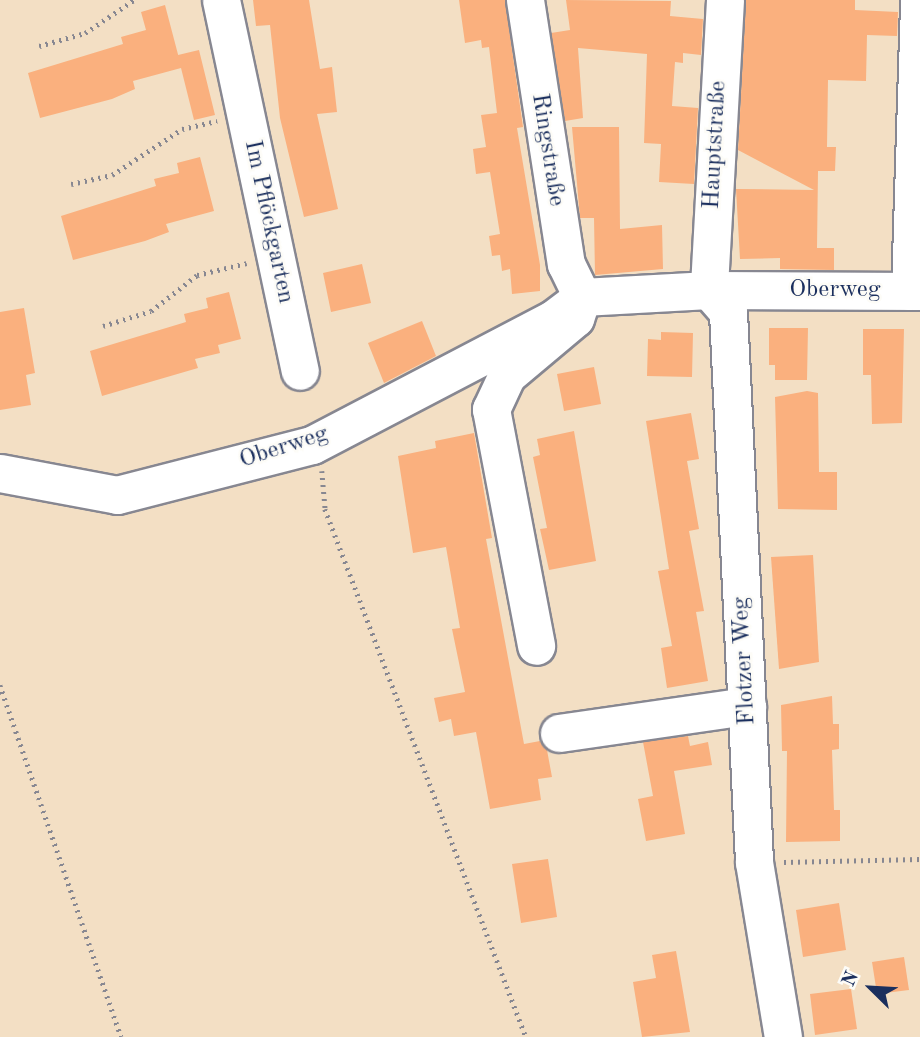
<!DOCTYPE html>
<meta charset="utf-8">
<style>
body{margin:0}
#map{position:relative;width:920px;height:1037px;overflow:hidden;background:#f3dfc4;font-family:"Old Standard TT",serif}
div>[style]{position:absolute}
.building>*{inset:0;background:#fab07e}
.path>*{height:4.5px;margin-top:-2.25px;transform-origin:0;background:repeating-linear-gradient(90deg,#878791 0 2px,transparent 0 7px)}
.roads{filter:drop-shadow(2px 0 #878791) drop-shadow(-2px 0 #878791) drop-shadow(0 2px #878791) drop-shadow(0 -2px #878791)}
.minor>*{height:37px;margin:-18.5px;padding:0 18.5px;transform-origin:18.5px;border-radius:18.5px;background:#fff}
span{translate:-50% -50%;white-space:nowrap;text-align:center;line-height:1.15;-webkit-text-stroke:5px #fdfcf7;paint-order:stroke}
.street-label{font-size:24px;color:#1b2f5e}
.north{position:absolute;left:836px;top:953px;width:70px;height:70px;-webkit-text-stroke:5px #fdfcf7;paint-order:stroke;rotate:294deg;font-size:19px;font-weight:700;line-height:28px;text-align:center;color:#1b2f5e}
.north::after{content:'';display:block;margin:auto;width:24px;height:32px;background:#1b2f5e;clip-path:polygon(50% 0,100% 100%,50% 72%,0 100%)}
</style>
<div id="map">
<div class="building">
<i style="clip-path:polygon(253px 0,309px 0,320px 69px,332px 67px,337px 112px,317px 114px,338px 209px,304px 217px,280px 118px,270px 25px,256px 26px)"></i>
<i style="clip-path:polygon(459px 0,505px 0,523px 127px,517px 128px,540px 265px,540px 291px,512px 294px,510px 269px,502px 271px,500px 255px,492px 256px,489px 236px,500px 234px,490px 172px,476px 174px,473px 149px,486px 147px,481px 115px,497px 113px,489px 47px,482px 48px,481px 40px,465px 43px)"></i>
<i style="clip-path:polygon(566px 0,671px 1px,670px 16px,703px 19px,701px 55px,683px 53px,683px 63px,675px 62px,672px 106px,698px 108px,694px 184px,659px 182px,661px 144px,644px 143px,647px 54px,578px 48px,583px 118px,565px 121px,551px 33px,570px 30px)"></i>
<i style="clip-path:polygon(746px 0,855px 0,855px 10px,898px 12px,897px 36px,867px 35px,866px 81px,828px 80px,827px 147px,836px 147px,835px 171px,818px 171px,817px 248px,834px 248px,834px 270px,780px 269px,780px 258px,740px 259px,736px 189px,814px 190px,738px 150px)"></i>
<i style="clip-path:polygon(165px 5px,180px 62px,178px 55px,199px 50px,215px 115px,194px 120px,181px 68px,133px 81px,135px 89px,112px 99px,40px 118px,28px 73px,123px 44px,121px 37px,146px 30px,141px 12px)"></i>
<i style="clip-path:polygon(572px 127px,619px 127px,620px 229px,662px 225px,663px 269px,595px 275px,594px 218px,580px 218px)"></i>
<i style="clip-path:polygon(200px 157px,214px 211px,166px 224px,169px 232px,145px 241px,73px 260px,61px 216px,156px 186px,154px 179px,179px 173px,177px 163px)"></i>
<i style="clip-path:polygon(362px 264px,371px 303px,331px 312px,323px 273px)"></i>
<i style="clip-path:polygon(229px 292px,241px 339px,218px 345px,220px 353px,195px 359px,198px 368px,102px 396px,90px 351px,186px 322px,184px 314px,208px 308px,206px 298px)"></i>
<i style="clip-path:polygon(24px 308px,35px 373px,26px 375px,31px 405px,0 410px,0 312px)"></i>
<i style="clip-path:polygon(422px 321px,436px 356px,384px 383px,368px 343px)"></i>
<i style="clip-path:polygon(769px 328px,808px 328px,807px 380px,775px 380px,775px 365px,769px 365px)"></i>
<i style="clip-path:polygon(863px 329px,904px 329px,902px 423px,872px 424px,871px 375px,863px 375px)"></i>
<i style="clip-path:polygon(661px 332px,693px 333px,692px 377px,647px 376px,648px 339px,661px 340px)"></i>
<i style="clip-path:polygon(594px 367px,601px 404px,564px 411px,557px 374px)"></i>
<i style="clip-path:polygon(807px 391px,818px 393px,819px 472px,837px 472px,837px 510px,778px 509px,775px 397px)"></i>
<i style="clip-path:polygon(691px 413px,699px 459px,687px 461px,699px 529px,689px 531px,704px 611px,696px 612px,708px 681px,667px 688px,661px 648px,672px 646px,658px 571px,669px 569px,646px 421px)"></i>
<i style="clip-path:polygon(574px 431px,596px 561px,549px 570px,540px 529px,547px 528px,533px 457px,540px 455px,537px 439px)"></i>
<i style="clip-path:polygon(474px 433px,492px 538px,486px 539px,524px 744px,540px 741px,547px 750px,552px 777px,538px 779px,541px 800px,490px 809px,476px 732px,454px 736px,451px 719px,439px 722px,434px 698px,465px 692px,452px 629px,460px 628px,446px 547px,413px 553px,398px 456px,436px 448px,435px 441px)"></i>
<i style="clip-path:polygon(813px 555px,819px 662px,779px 669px,771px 557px)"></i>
<i style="clip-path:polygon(832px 696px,833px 724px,839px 724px,839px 749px,832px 750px,834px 810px,840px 810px,840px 841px,786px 842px,787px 751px,782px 751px,781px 705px)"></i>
<i style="clip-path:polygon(688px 736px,690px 746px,708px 742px,712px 765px,674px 771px,685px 834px,646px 841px,638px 799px,653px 796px,643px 742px)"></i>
<i style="clip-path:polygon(548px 859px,557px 917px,521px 923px,512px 864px)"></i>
<i style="clip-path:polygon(839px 903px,846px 950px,803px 957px,796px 910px)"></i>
<i style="clip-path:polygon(676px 951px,690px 1032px,642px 1037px,633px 982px,656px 978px,652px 955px)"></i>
<i style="clip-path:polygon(904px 957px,909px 990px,877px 994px,872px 962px)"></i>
<i style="clip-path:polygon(851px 989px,857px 1029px,815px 1035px,810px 994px)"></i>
</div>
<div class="path">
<i style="left:39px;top:46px;width:48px;rotate:-15.8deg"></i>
<i style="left:85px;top:33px;width:59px;rotate:-34deg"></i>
<i style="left:71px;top:184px;width:42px;rotate:-12.4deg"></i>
<i style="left:112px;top:175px;width:84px;rotate:-33.3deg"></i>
<i style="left:182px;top:129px;width:36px;rotate:-13deg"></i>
<i style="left:103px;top:326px;width:50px;rotate:-17.4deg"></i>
<i style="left:151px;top:311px;width:58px;rotate:-38deg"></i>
<i style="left:197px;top:275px;width:51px;rotate:-13.5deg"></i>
<i style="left:322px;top:471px;width:38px;rotate:85deg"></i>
<i style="left:325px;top:509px;width:565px;rotate:69.16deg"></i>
<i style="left:0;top:685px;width:372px;rotate:71deg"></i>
<i style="left:784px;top:862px;width:136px;rotate:-1.3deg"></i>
</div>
<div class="roads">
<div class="minor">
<i style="left:221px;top:0;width:379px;rotate:78deg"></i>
<i style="left:525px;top:0;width:267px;rotate:81.2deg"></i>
<i style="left:566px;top:264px;width:37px;rotate:64deg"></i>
<i style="left:582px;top:297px;width:22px;rotate:108deg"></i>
<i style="left:575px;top:318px;width:89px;rotate:140deg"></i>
<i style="left:507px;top:375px;width:38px;rotate:115deg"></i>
<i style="left:491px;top:409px;width:241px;rotate:79.2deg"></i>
<i style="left:725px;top:0;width:290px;rotate:93.2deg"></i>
<i style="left:709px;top:290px;width:29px;rotate:49deg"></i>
<i style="left:728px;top:312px;width:551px;rotate:87.29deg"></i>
<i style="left:754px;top:862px;width:177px;rotate:80.6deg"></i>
<i style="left:910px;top:291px;width:291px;rotate:-88.2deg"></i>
<i style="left:0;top:473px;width:119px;rotate:10.6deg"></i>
<i style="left:117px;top:495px;width:201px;rotate:-14.4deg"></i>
<i style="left:312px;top:445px;width:272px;rotate:-27.6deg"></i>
<i style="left:553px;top:319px;width:36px;rotate:-37deg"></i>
<i style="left:582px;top:297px;width:127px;rotate:-3.2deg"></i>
<i style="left:709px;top:290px;width:211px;rotate:0.3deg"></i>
<i style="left:559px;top:733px;width:190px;rotate:-8.2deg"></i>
</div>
</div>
<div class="street-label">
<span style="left:716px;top:145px;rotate:-87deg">Hauptstraße</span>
<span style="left:547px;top:150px;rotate:81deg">Ringstraße</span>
<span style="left:268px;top:222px;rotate:78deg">Im Pflöckgarten</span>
<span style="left:835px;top:291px">Oberweg</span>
<span style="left:284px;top:448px;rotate:-18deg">Oberweg</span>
<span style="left:745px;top:661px;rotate:-93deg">Flotzer Weg</span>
</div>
<div class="north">N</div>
</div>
